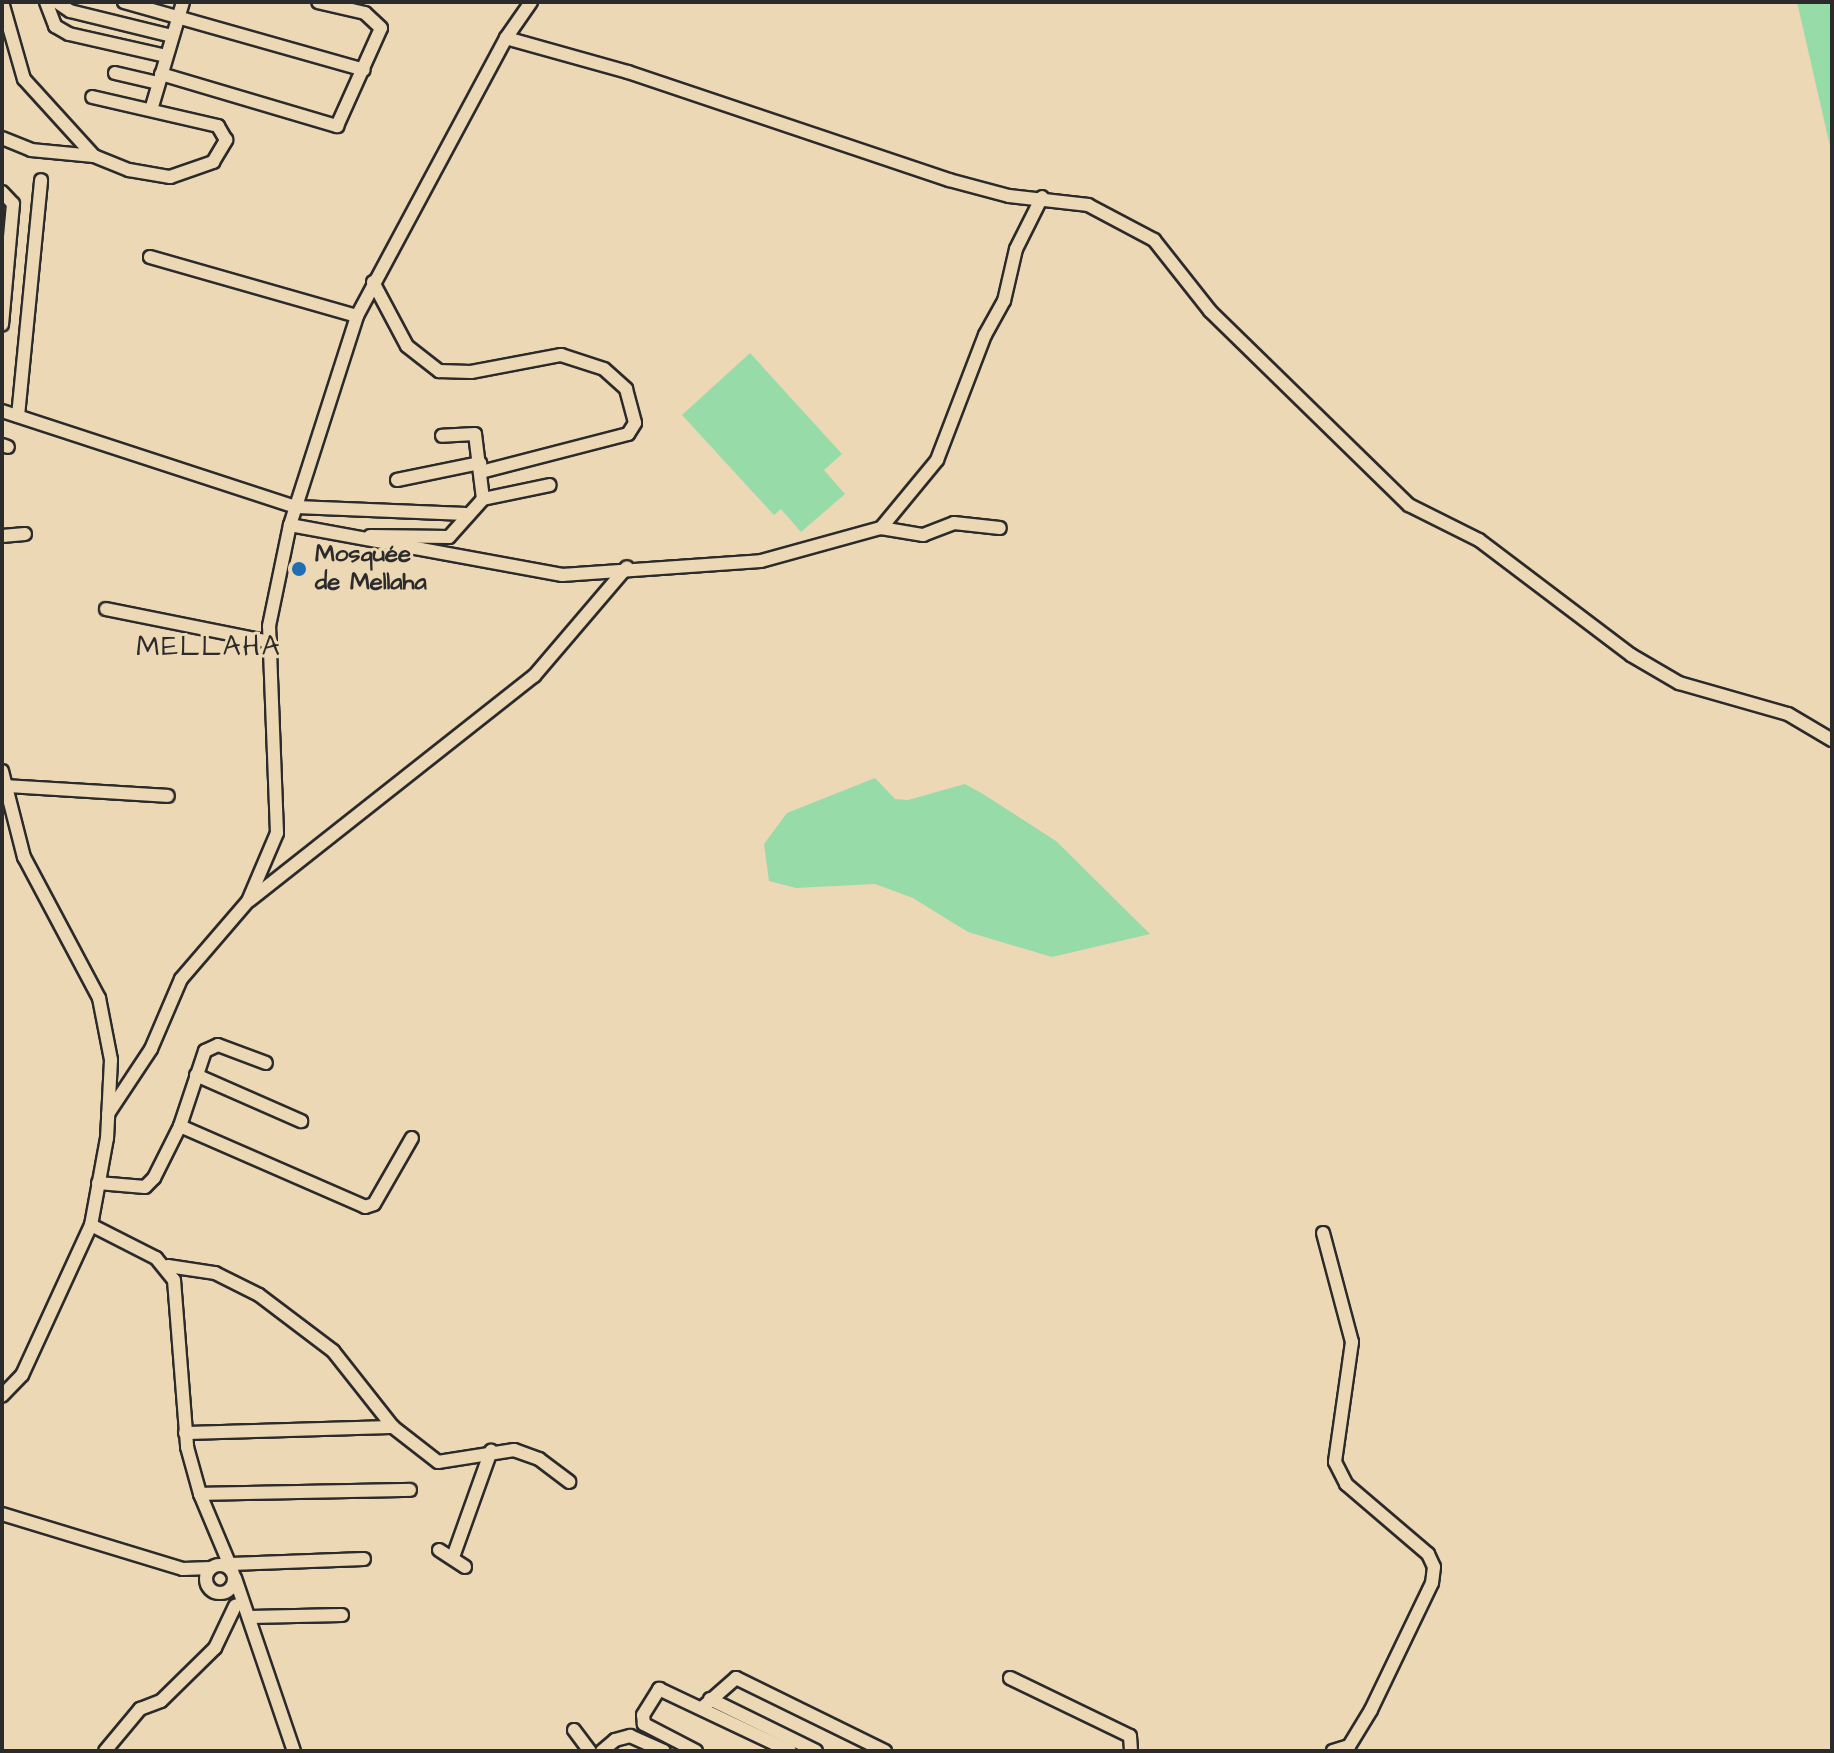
<!DOCTYPE html>
<meta charset="utf-8">
<style>
body{margin:0}
#map{position:relative;width:1834px;height:1753px;overflow:hidden;background:#edd8b6;font-family:"Architects Daughter",sans-serif}
div>[style]{position:absolute}
.green>*{inset:0;background:#96dba8}
.roads{filter:drop-shadow(2px 0 #2b2b2b) drop-shadow(-2px 0 #2b2b2b) drop-shadow(0 2px #2b2b2b) drop-shadow(0 -2px #2b2b2b)}
.minor>*{height:12px;margin:-6px;padding:0 6px;transform-origin:6px;border-radius:6px;background:#edd8b6}
.minor>.ring{margin:-6px;padding:0;box-sizing:content-box;background:none;border:12px solid #edd8b6;border-radius:50%}
.dots>*{width:22px;height:22px;translate:-50% -50%;box-sizing:border-box;border:4px solid #edd8b6;border-radius:50%}
span{translate:-50% -50%;white-space:nowrap;text-align:center;line-height:1.15;-webkit-text-stroke:6px #edd8b6;paint-order:stroke}
.poi-label{font-size:24px;color:#2b2b2b;font-weight:700}
.left{translate:0 -50%;text-align:left}
.quarter-label{font-size:28px;color:#2b2b2b;letter-spacing:2px}
.frame{position:absolute;inset:0;border:4px solid #2b2b2b;pointer-events:none}
</style>
<div id="map">
<div class="green">
<i style="clip-path:polygon(1797px 2px,1832px 2px,1832px 154px,1827px 133px)"></i>
<i style="clip-path:polygon(750px 353px,842px 454px,824px 470px,845px 494px,801px 532px,781px 509px,774px 515px,682px 415px)"></i>
<i style="clip-path:polygon(875px 778px,895px 799px,908px 800px,965px 784px,983px 794px,1056px 841px,1150px 934px,1052px 957px,968px 932px,913px 898px,875px 884px,796px 888px,769px 881px,764px 844px,787px 813px)"></i>
</div>
<div class="roads">
<div class="minor">
<i style="left:2px;top:2px;width:80px;rotate:74.1deg"></i>
<i style="left:24px;top:79px;width:104px;rotate:47.7deg"></i>
<i style="left:46px;top:2px;width:26px;rotate:69deg"></i>
<i style="left:55px;top:26px;width:16px;rotate:30deg"></i>
<i style="left:69px;top:34px;width:99px;rotate:12.8deg"></i>
<i style="left:57px;top:2px;width:16px;rotate:35deg"></i>
<i style="left:70px;top:11px;width:105px;rotate:13.8deg"></i>
<i style="left:124px;top:2px;width:249px;rotate:15.8deg"></i>
<i style="left:506px;top:38px;width:44px;rotate:-55.2deg"></i>
<i style="left:115px;top:73px;width:44px;rotate:13.1deg"></i>
<i style="left:161px;top:74px;width:184px;rotate:16.5deg"></i>
<i style="left:337px;top:126px;width:107px;rotate:-65.8deg"></i>
<i style="left:381px;top:28px;width:22px;rotate:-137deg"></i>
<i style="left:365px;top:13px;width:48px;rotate:-166.8deg"></i>
<i style="left:151px;top:110px;width:113px;rotate:-73.5deg"></i>
<i style="left:2px;top:138px;width:31px;rotate:22deg"></i>
<i style="left:31px;top:150px;width:63px;rotate:5.4deg"></i>
<i style="left:94px;top:156px;width:38px;rotate:22deg"></i>
<i style="left:129px;top:170px;width:42px;rotate:9.7deg"></i>
<i style="left:170px;top:177px;width:46px;rotate:-19.2deg"></i>
<i style="left:213px;top:162px;width:26px;rotate:-59deg"></i>
<i style="left:226px;top:140px;width:16px;rotate:-120deg"></i>
<i style="left:218px;top:126px;width:129px;rotate:-167deg"></i>
<i style="left:2px;top:192px;width:16px;rotate:47deg"></i>
<i style="left:13px;top:204px;width:121px;rotate:95.2deg"></i>
<i style="left:150px;top:257px;width:215px;rotate:15.9deg"></i>
<i style="left:373px;top:282px;width:72px;rotate:62deg"></i>
<i style="left:407px;top:346px;width:41px;rotate:38deg"></i>
<i style="left:439px;top:371px;width:32px;rotate:2deg"></i>
<i style="left:471px;top:372px;width:92px;rotate:-10.7deg"></i>
<i style="left:561px;top:355px;width:45px;rotate:18deg"></i>
<i style="left:604px;top:369px;width:30px;rotate:42deg"></i>
<i style="left:626px;top:389px;width:35px;rotate:75deg"></i>
<i style="left:635px;top:423px;width:13px;rotate:122deg"></i>
<i style="left:628px;top:434px;width:152px;rotate:165.5deg"></i>
<i style="left:2px;top:411px;width:309px;rotate:18.1deg"></i>
<i style="left:296px;top:507px;width:170px;rotate:2.4deg"></i>
<i style="left:18px;top:416px;width:237px;rotate:-84.4deg"></i>
<i style="left:2px;top:445px;width:6px;rotate:18deg"></i>
<i style="left:397px;top:480px;width:85px;rotate:-11.6deg"></i>
<i style="left:483px;top:499px;width:68px;rotate:-11.8deg"></i>
<i style="left:290px;top:525px;width:277px;rotate:10.4deg"></i>
<i style="left:562px;top:575px;width:199px;rotate:-4deg"></i>
<i style="left:761px;top:561px;width:124px;rotate:-15.4deg"></i>
<i style="left:881px;top:528px;width:43px;rotate:9.5deg"></i>
<i style="left:923px;top:535px;width:33px;rotate:-21deg"></i>
<i style="left:954px;top:523px;width:46px;rotate:6.2deg"></i>
<i style="left:881px;top:528px;width:88px;rotate:-50.5deg"></i>
<i style="left:937px;top:460px;width:134px;rotate:-69deg"></i>
<i style="left:985px;top:335px;width:39px;rotate:-61deg"></i>
<i style="left:1004px;top:301px;width:53px;rotate:-77deg"></i>
<i style="left:1016px;top:249px;width:58px;rotate:-63.4deg"></i>
<i style="left:2px;top:536px;width:23px;rotate:-5deg"></i>
<i style="left:370px;top:536px;width:79px;rotate:0.7deg"></i>
<i style="left:449px;top:537px;width:51px;rotate:-48.2deg"></i>
<i style="left:483px;top:499px;width:65px;rotate:-97deg"></i>
<i style="left:475px;top:434px;width:33px;rotate:177deg"></i>
<i style="left:106px;top:609px;width:167px;rotate:11.4deg"></i>
<i style="left:2px;top:771px;width:89px;rotate:75.7deg"></i>
<i style="left:24px;top:857px;width:160px;rotate:62deg"></i>
<i style="left:99px;top:998px;width:63px;rotate:79deg"></i>
<i style="left:111px;top:1060px;width:78px;rotate:92.9deg"></i>
<i style="left:107px;top:1138px;width:88px;rotate:100.4deg"></i>
<i style="left:91px;top:1225px;width:165px;rotate:114.7deg"></i>
<i style="left:22px;top:1375px;width:29px;rotate:134deg"></i>
<i style="left:6px;top:786px;width:162px;rotate:3.5deg"></i>
<i style="left:250px;top:900px;width:362px;rotate:-38.3deg"></i>
<i style="left:534px;top:676px;width:143px;rotate:-49.5deg"></i>
<i style="left:196px;top:1075px;width:115px;rotate:23.7deg"></i>
<i style="left:108px;top:1114px;width:78px;rotate:-56.5deg"></i>
<i style="left:151px;top:1049px;width:76px;rotate:-66.8deg"></i>
<i style="left:181px;top:979px;width:103px;rotate:-49.3deg"></i>
<i style="left:248px;top:901px;width:74px;rotate:-66.9deg"></i>
<i style="left:277px;top:833px;width:207px;rotate:-92.2deg"></i>
<i style="left:269px;top:626px;width:103px;rotate:-78.3deg"></i>
<i style="left:290px;top:525px;width:219px;rotate:-72.2deg"></i>
<i style="left:357px;top:316px;width:315px;rotate:-61.8deg"></i>
<i style="left:506px;top:38px;width:127px;rotate:15.6deg"></i>
<i style="left:628px;top:72px;width:339px;rotate:18.6deg"></i>
<i style="left:949px;top:180px;width:62px;rotate:14.9deg"></i>
<i style="left:1009px;top:196px;width:80px;rotate:6.5deg"></i>
<i style="left:1088px;top:205px;width:75px;rotate:27.9deg"></i>
<i style="left:1154px;top:240px;width:90px;rotate:51.7deg"></i>
<i style="left:1210px;top:311px;width:278px;rotate:44.3deg"></i>
<i style="left:1409px;top:505px;width:78px;rotate:26.6deg"></i>
<i style="left:1479px;top:540px;width:191px;rotate:37.1deg"></i>
<i style="left:1631px;top:655px;width:56px;rotate:30.3deg"></i>
<i style="left:1679px;top:683px;width:113px;rotate:15.9deg"></i>
<i style="left:1788px;top:714px;width:51px;rotate:30.6deg"></i>
<i style="left:180px;top:1126px;width:202px;rotate:23.6deg"></i>
<i style="left:365px;top:1207px;width:9px;rotate:-18deg"></i>
<i style="left:374px;top:1204px;width:76px;rotate:-60.1deg"></i>
<i style="left:98px;top:1183px;width:47px;rotate:4.9deg"></i>
<i style="left:145px;top:1187px;width:13px;rotate:-45deg"></i>
<i style="left:154px;top:1178px;width:58px;rotate:-63.4deg"></i>
<i style="left:180px;top:1126px;width:79px;rotate:-71.6deg"></i>
<i style="left:205px;top:1051px;width:14px;rotate:-25deg"></i>
<i style="left:218px;top:1045px;width:51px;rotate:20.6deg"></i>
<i style="left:91px;top:1225px;width:73px;rotate:26.9deg"></i>
<i style="left:156px;top:1258px;width:28px;rotate:51deg"></i>
<i style="left:174px;top:1280px;width:168px;rotate:85.5deg"></i>
<i style="left:187px;top:1447px;width:49px;rotate:74.5deg"></i>
<i style="left:200px;top:1494px;width:82px;rotate:67.2deg"></i>
<i style="left:1323px;top:1233px;width:113px;rotate:75.1deg"></i>
<i style="left:1352px;top:1342px;width:121px;rotate:98.1deg"></i>
<i style="left:1335px;top:1462px;width:25px;rotate:63deg"></i>
<i style="left:1346px;top:1484px;width:108px;rotate:40.5deg"></i>
<i style="left:1428px;top:1554px;width:14px;rotate:65deg"></i>
<i style="left:1434px;top:1567px;width:16px;rotate:97deg"></i>
<i style="left:1432px;top:1583px;width:141px;rotate:115.7deg"></i>
<i style="left:1371px;top:1710px;width:42px;rotate:121.4deg"></i>
<i style="left:1349px;top:1746px;width:17px;rotate:163deg"></i>
<i style="left:168px;top:1266px;width:48px;rotate:8.5deg"></i>
<i style="left:215px;top:1273px;width:49px;rotate:26.6deg"></i>
<i style="left:259px;top:1295px;width:93px;rotate:37.1deg"></i>
<i style="left:333px;top:1351px;width:97px;rotate:51.7deg"></i>
<i style="left:393px;top:1427px;width:57px;rotate:37.9deg"></i>
<i style="left:438px;top:1462px;width:77px;rotate:-9deg"></i>
<i style="left:514px;top:1450px;width:27px;rotate:20deg"></i>
<i style="left:539px;top:1459px;width:38px;rotate:37deg"></i>
<i style="left:185px;top:1433px;width:208px;rotate:-1.7deg"></i>
<i style="left:200px;top:1494px;width:210px;rotate:-1.1deg"></i>
<i style="left:2px;top:1514px;width:189px;rotate:16.9deg"></i>
<i style="left:183px;top:1569px;width:28px;rotate:-2deg"></i>
<i style="left:439px;top:1550px;width:31px;rotate:33deg"></i>
<i style="left:453px;top:1557px;width:113px;rotate:-70.3deg"></i>
<i style="left:231px;top:1564px;width:133px;rotate:-2.2deg"></i>
<i class="ring" style="left:206px;top:1565px;width:16px;height:16px"></i>
<i style="left:235px;top:1578px;width:183px;rotate:71.2deg"></i>
<i style="left:250px;top:1617px;width:92px;rotate:-1.2deg"></i>
<i style="left:1010px;top:1678px;width:133px;rotate:25.8deg"></i>
<i style="left:1130px;top:1736px;width:15px;rotate:86deg"></i>
<i style="left:710px;top:1699px;width:118px;rotate:26.1deg"></i>
<i style="left:703px;top:1707px;width:44px;rotate:-41.3deg"></i>
<i style="left:736px;top:1678px;width:166px;rotate:26.1deg"></i>
<i style="left:574px;top:1730px;width:26px;rotate:53deg"></i>
<i style="left:105px;top:1751px;width:55px;rotate:-50.2deg"></i>
<i style="left:140px;top:1709px;width:22px;rotate:-21deg"></i>
<i style="left:161px;top:1701px;width:76px;rotate:-44.5deg"></i>
<i style="left:215px;top:1648px;width:47px;rotate:-64.5deg"></i>
<i style="left:602px;top:1751px;width:17px;rotate:-40deg"></i>
<i style="left:615px;top:1740px;width:16px;rotate:-15deg"></i>
<i style="left:630px;top:1736px;width:37px;rotate:24deg"></i>
<i style="left:696px;top:1751px;width:59px;rotate:-152.6deg"></i>
<i style="left:644px;top:1724px;width:9px;rotate:-96deg"></i>
<i style="left:643px;top:1715px;width:31px;rotate:-58deg"></i>
<i style="left:659px;top:1689px;width:145px;rotate:25.3deg"></i>
</div>
</div>
<div class="dots">
<i style="left:299px;top:569px;background:#1f6fb2"></i>
</div>
<div class="poi-label">
<span class="left" style="left:315px;top:569px">Mosquée<br>de Mellaha</span>
</div>
<div class="quarter-label">
<span style="left:209px;top:647px">MELLAHA</span>
</div>
<div class="frame"></div>
</div>
